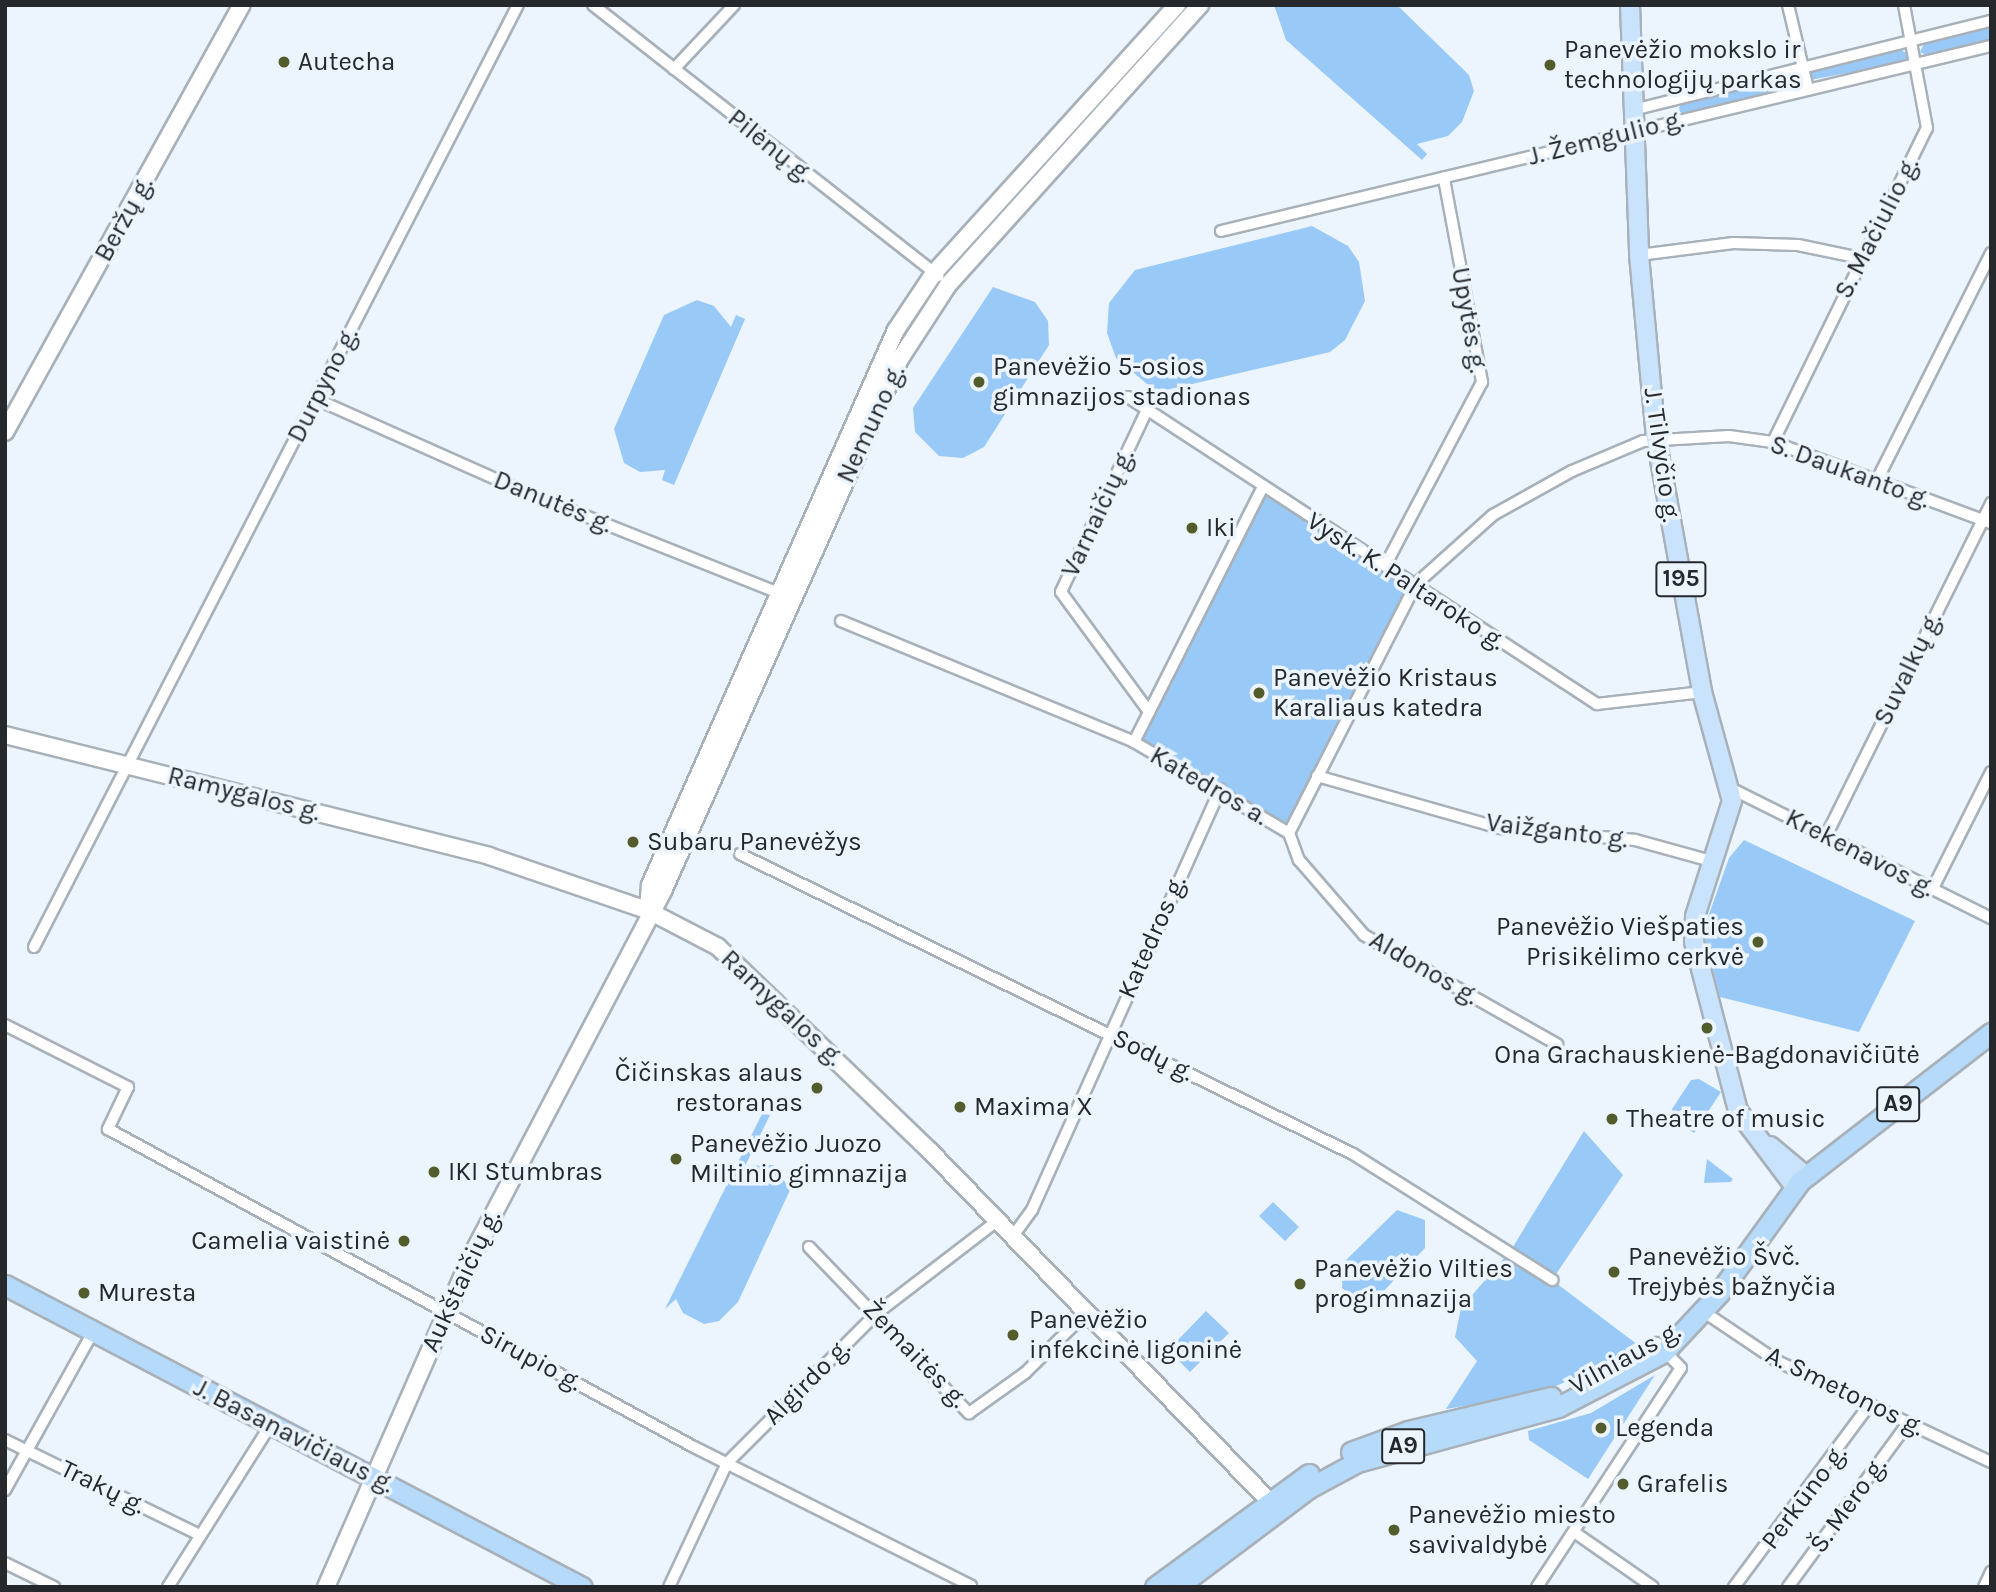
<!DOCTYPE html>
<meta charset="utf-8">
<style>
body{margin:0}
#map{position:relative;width:1996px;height:1592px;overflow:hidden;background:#ecf5fe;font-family:Karla,sans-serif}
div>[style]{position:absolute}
.green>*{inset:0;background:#99c9f7}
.roads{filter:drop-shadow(2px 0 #a8b1b9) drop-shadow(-2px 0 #a8b1b9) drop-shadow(0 2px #a8b1b9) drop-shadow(0 -2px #a8b1b9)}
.minor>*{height:10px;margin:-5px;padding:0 5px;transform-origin:5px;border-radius:5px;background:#fff}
.secondary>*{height:16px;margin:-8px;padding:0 8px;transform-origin:8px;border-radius:8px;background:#fff}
.primary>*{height:18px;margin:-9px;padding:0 9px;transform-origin:9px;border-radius:9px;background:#c8e3fb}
.trunk>*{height:19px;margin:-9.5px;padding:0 9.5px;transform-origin:9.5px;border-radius:9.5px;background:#b6dafa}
.dots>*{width:19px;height:19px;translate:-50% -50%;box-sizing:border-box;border:4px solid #ecf5fe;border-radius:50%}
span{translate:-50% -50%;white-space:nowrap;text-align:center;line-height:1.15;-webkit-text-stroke:7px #ecf5fe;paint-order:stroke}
.shield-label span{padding:2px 5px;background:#ecf5fe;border:2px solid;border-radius:5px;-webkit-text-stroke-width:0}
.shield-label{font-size:24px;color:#26292c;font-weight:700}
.poi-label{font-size:26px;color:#26292c}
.left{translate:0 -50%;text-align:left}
.right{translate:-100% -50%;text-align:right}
.street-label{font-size:26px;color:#26292c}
.frame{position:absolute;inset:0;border:7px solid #26292c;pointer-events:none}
</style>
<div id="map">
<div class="green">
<i style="clip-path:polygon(1185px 5px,1192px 5px,956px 260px,982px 230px)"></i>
<i style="clip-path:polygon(1274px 5px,1397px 5px,1469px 75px,1474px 91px,1462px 122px,1448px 136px,1417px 144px,1427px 154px,1422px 160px,1286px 40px)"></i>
<i style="clip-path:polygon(1991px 26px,1991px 41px,1929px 56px,1920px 52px,1924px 44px)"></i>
<i style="clip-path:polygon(1899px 49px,1910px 55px,1905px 62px,1810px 80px,1812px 71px)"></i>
<i style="clip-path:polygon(1796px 76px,1795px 88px,1684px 115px,1678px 110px,1682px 102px)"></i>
<i style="clip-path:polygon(1312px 226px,1348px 246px,1359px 262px,1365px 301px,1345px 340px,1330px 352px,1166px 390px,1153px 389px,1116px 358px,1107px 333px,1109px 303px,1135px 270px)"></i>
<i style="clip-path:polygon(993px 287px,1035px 302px,1048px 321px,1049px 345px,984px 447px,963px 458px,939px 456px,915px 432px,913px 408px)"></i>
<i style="clip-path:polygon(697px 300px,714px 306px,731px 327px,736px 315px,745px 319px,674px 485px,662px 480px,665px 470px,640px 472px,624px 463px,614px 429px,664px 315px)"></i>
<i style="clip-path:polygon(1262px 489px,1416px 584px,1289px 833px,1134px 742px)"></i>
<i style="clip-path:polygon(1744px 840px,1915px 921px,1859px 1032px,1720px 997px,1703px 931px,1729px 858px)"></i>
<i style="clip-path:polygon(1699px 1079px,1721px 1092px,1694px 1133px,1676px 1122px,1672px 1109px,1691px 1080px)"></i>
<i style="clip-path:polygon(763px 1112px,770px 1115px,745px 1166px,774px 1165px,790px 1190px,738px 1302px,719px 1321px,704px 1324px,683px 1313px,676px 1299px,665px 1309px)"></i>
<i style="clip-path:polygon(1584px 1131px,1623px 1175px,1552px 1280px,1642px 1348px,1538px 1394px,1446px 1409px,1477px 1361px,1455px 1337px,1461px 1308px,1511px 1250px)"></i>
<i style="clip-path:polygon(1707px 1159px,1733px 1179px,1731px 1182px,1704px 1183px)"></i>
<i style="clip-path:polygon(1273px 1202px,1299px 1227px,1285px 1241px,1259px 1216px)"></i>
<i style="clip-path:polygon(1397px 1210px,1425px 1220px,1425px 1248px,1378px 1297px,1354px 1298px,1342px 1288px,1343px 1263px)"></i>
<i style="clip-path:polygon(1206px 1311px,1229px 1333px,1190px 1372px,1168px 1350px)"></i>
<i style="clip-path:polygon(1655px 1375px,1588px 1479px,1529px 1440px,1528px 1431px,1591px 1413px)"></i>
</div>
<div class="roads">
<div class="minor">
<i style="left:593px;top:5px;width:439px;rotate:38.1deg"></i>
<i style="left:1788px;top:5px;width:86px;rotate:76.6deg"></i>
<i style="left:674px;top:69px;width:88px;rotate:-46.8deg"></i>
<i style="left:1633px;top:110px;width:369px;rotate:-14deg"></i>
<i style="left:1221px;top:231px;width:792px;rotate:-13.51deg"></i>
<i style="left:1639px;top:255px;width:95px;rotate:-7.3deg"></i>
<i style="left:1733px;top:243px;width:65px;rotate:1.8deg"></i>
<i style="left:1798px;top:245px;width:63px;rotate:11.8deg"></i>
<i style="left:1128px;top:397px;width:561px;rotate:33.21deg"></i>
<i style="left:1597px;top:704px;width:106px;rotate:-6.5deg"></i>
<i style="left:316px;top:399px;width:223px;rotate:24deg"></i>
<i style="left:520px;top:490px;width:284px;rotate:21.7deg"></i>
<i style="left:1146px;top:412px;width:199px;rotate:115.3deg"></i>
<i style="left:1061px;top:592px;width:149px;rotate:53.7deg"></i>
<i style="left:1773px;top:442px;width:350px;rotate:-63.9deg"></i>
<i style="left:1927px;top:128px;width:125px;rotate:-100.6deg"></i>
<i style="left:1877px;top:480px;width:254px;rotate:-63.3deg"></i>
<i style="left:1385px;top:566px;width:208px;rotate:-62.2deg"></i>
<i style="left:1482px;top:382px;width:208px;rotate:-100.6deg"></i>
<i style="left:841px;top:621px;width:317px;rotate:22.4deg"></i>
<i style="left:1134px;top:742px;width:180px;rotate:30.4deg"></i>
<i style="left:1134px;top:742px;width:284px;rotate:-63.2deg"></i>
<i style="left:1317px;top:776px;width:189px;rotate:15.9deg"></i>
<i style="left:1499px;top:828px;width:137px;rotate:5deg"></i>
<i style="left:1635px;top:840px;width:83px;rotate:15.4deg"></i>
<i style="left:1730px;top:788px;width:292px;rotate:26.5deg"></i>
<i style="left:1289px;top:833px;width:280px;rotate:-63deg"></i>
<i style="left:1416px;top:584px;width:103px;rotate:-41.9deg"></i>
<i style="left:1493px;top:515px;width:90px;rotate:-29.1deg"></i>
<i style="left:1572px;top:471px;width:77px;rotate:-22.9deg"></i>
<i style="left:1643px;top:441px;width:86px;rotate:-3.3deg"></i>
<i style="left:1729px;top:436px;width:44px;rotate:7.8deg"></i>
<i style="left:1773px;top:442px;width:233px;rotate:20.4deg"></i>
<i style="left:1289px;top:833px;width:29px;rotate:70deg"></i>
<i style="left:1299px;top:860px;width:99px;rotate:49.1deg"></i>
<i style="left:1364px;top:935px;width:222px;rotate:29.5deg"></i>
<i style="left:1826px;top:836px;width:372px;rotate:-63.6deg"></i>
<i style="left:740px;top:854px;width:682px;rotate:26.08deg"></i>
<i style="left:1353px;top:1154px;width:236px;rotate:32.3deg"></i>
<i style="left:1932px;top:890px;width:132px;rotate:-63.4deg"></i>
<i style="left:34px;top:947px;width:1059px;rotate:-62.81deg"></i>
<i style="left:5px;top:1025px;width:138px;rotate:26.8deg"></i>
<i style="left:128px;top:1087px;width:47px;rotate:115.5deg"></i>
<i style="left:108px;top:1129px;width:667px;rotate:28.49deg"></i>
<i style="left:694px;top:1447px;width:310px;rotate:26.6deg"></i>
<i style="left:1013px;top:1236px;width:32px;rotate:-54deg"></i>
<i style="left:1032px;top:1210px;width:461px;rotate:-65.9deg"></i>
<i style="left:809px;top:1247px;width:231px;rotate:46.1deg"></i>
<i style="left:969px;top:1413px;width:69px;rotate:-35.5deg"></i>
<i style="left:1025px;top:1373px;width:87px;rotate:-44.5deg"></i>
<i style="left:1704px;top:1312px;width:88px;rotate:33.9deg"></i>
<i style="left:1777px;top:1361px;width:237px;rotate:25.3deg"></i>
<i style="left:5px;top:1440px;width:217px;rotate:26deg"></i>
<i style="left:5px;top:1490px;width:181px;rotate:-60.9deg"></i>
<i style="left:1574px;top:1532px;width:96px;rotate:34.8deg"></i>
<i style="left:5px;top:1563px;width:55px;rotate:26.1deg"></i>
<i style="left:168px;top:1587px;width:193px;rotate:-57.7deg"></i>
<i style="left:669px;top:1587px;width:137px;rotate:-64.9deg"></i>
<i style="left:727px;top:1463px;width:212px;rotate:-45deg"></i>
<i style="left:877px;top:1313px;width:153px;rotate:-37.5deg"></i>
<i style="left:1537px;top:1587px;width:262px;rotate:-56.7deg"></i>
<i style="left:1681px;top:1368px;width:35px;rotate:-134deg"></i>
<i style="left:1734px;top:1587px;width:228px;rotate:-53.4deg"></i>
<i style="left:1788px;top:1587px;width:203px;rotate:-53.8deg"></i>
<i style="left:1984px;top:1587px;width:17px;rotate:-65deg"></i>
</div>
<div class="secondary">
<i style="left:5px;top:432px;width:488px;rotate:-61deg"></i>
<i style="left:5px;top:735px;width:499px;rotate:14deg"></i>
<i style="left:489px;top:856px;width:167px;rotate:18.9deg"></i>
<i style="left:647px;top:910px;width:80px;rotate:27.5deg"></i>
<i style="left:718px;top:947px;width:293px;rotate:43.9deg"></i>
<i style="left:929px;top:1150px;width:503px;rotate:45.89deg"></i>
<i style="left:648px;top:908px;width:23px;rotate:-85deg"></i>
<i style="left:650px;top:885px;width:607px;rotate:-66.1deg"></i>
<i style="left:896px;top:330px;width:69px;rotate:-56.3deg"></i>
<i style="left:934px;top:273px;width:362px;rotate:-47.8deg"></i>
<i style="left:326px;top:1587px;width:363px;rotate:-66.3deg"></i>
<i style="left:472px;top:1255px;width:411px;rotate:-62.3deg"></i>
<i style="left:663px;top:891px;width:582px;rotate:-65.99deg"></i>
<i style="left:900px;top:359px;width:88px;rotate:-57deg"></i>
<i style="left:948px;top:285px;width:377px;rotate:-48deg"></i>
</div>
<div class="primary">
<i style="left:1630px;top:5px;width:250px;rotate:87.9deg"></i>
<i style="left:1639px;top:255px;width:184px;rotate:84.7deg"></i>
<i style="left:1656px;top:438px;width:258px;rotate:79.7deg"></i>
<i style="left:1702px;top:692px;width:113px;rotate:74.6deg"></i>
<i style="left:1732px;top:801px;width:121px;rotate:107.8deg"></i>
<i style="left:1695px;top:916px;width:26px;rotate:92deg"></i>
<i style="left:1694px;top:942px;width:175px;rotate:75.4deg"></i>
<i style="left:1738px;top:1111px;width:95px;rotate:53.1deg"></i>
<i style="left:1770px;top:1146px;width:47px;rotate:39.8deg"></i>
</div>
<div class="trunk">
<i style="left:5px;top:1285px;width:651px;rotate:27.63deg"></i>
<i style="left:1351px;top:1452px;width:61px;rotate:-20.2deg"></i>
<i style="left:1408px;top:1431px;width:147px;rotate:-13.4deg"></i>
<i style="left:1155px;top:1587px;width:191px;rotate:-36.3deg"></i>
<i style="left:1177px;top:1587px;width:165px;rotate:-36.9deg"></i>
<i style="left:1309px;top:1488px;width:55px;rotate:-28.4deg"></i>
<i style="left:1357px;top:1462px;width:208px;rotate:-15.3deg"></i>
<i style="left:1558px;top:1407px;width:119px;rotate:-27.4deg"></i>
<i style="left:1664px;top:1352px;width:81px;rotate:-47deg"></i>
<i style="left:1719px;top:1293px;width:138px;rotate:-54.1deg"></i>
<i style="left:1800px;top:1181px;width:242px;rotate:-37.8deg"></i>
</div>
</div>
<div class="dots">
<i style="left:284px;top:62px;background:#535c2b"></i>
<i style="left:1550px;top:65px;background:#535c2b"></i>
<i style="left:979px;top:382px;background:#535c2b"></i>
<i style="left:1192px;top:528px;background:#535c2b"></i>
<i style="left:1259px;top:693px;background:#535c2b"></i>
<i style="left:633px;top:842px;background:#535c2b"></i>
<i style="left:1758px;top:942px;background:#535c2b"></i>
<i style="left:1707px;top:1028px;background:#535c2b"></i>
<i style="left:817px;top:1088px;background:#535c2b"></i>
<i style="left:960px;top:1107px;background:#535c2b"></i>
<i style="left:1612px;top:1119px;background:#535c2b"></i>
<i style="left:676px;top:1159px;background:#535c2b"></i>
<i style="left:434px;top:1172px;background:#535c2b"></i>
<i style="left:404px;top:1241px;background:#535c2b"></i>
<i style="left:1614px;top:1272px;background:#535c2b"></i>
<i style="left:1300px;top:1284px;background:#535c2b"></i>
<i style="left:84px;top:1293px;background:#535c2b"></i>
<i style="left:1013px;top:1335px;background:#535c2b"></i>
<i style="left:1601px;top:1428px;background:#535c2b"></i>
<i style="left:1623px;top:1484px;background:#535c2b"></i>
<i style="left:1394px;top:1530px;background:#535c2b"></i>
</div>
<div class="shield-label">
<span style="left:1681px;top:579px">195</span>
<span style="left:1898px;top:1104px">A9</span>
<span style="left:1403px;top:1446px">A9</span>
</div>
<div class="poi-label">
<span class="left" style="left:1564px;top:65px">Panevėžio mokslo ir<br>technologijų parkas</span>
<span class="left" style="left:298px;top:62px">Autecha</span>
<span class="left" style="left:993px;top:382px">Panevėžio 5-osios<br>gimnazijos stadionas</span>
<span class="left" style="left:1206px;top:528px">Iki</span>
<span class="left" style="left:1273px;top:693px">Panevėžio Kristaus<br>Karaliaus katedra</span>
<span class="left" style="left:647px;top:842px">Subaru Panevėžys</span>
<span class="right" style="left:1744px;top:942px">Panevėžio Viešpaties<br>Prisikėlimo cerkvė</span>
<span style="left:1707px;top:1055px">Ona Grachauskienė-Bagdonavičiūtė</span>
<span class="right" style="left:803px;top:1088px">Čičinskas alaus<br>restoranas</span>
<span class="left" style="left:974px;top:1107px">Maxima X</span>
<span class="left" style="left:1626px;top:1119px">Theatre of music</span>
<span class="left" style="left:690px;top:1159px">Panevėžio Juozo<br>Miltinio gimnazija</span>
<span class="left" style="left:448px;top:1172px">IKI Stumbras</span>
<span class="right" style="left:390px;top:1241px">Camelia vaistinė</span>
<span class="left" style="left:1628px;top:1272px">Panevėžio Švč.<br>Trejybės bažnyčia</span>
<span class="left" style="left:1314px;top:1284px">Panevėžio Vilties<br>progimnazija</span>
<span class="left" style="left:98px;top:1293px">Muresta</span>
<span class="left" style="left:1029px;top:1335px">Panevėžio<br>infekcinė ligoninė</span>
<span class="left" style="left:1615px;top:1428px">Legenda</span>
<span class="left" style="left:1637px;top:1484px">Grafelis</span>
<span class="left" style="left:1408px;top:1530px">Panevėžio miesto<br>savivaldybė</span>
</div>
<div class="street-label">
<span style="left:1606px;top:138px;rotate:-14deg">J. Žemgulio g.</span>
<span style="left:770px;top:146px;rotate:39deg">Pilėnų g.</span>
<span style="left:124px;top:219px;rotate:-61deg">Beržų g.</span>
<span style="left:1877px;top:228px;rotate:-63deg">S. Mačiulio g.</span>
<span style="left:1469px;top:320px;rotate:80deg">Upytės g.</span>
<span style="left:323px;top:385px;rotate:-63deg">Durpyno g.</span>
<span style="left:871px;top:424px;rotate:-65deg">Nemuno g.</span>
<span style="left:1662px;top:455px;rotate:82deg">J. Tilvyčio g.</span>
<span style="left:1850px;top:472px;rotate:20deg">S. Daukanto g.</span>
<span style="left:553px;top:502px;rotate:22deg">Danutės g.</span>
<span style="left:1098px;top:513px;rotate:-65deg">Varnaičių g.</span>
<span style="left:1406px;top:581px;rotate:33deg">Vysk. K. Paltaroko g.</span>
<span style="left:1908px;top:669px;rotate:-64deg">Suvalkų g.</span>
<span style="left:1209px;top:786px;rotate:30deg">Katedros a.</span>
<span style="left:244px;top:794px;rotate:14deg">Ramygalos g.</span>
<span style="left:1557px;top:831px;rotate:7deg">Vaižganto g.</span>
<span style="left:1860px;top:853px;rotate:27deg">Krekenavos g.</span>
<span style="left:1152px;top:937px;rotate:-66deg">Katedros g.</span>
<span style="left:1424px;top:968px;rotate:30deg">Aldonos g.</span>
<span style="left:782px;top:1008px;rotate:43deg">Ramygalos g.</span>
<span style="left:1153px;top:1055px;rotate:26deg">Sodų g.</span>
<span style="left:461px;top:1281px;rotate:-65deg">Aukštaičių g.</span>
<span style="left:915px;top:1354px;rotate:46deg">Žemaitės g.</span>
<span style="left:531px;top:1358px;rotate:28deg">Sirupio g.</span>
<span style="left:1625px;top:1358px;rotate:-29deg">Vilniaus g.</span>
<span style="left:807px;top:1382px;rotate:-45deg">Algirdo g.</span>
<span style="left:1845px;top:1391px;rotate:26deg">A. Smetonos g.</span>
<span style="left:294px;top:1436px;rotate:27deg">J. Basanavičiaus g.</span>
<span style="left:103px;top:1487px;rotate:26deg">Trakų g.</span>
<span style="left:1804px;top:1497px;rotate:-53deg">Perkūno g.</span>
<span style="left:1848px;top:1505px;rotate:-54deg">Š. Mero g.</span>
</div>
<div class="frame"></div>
</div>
